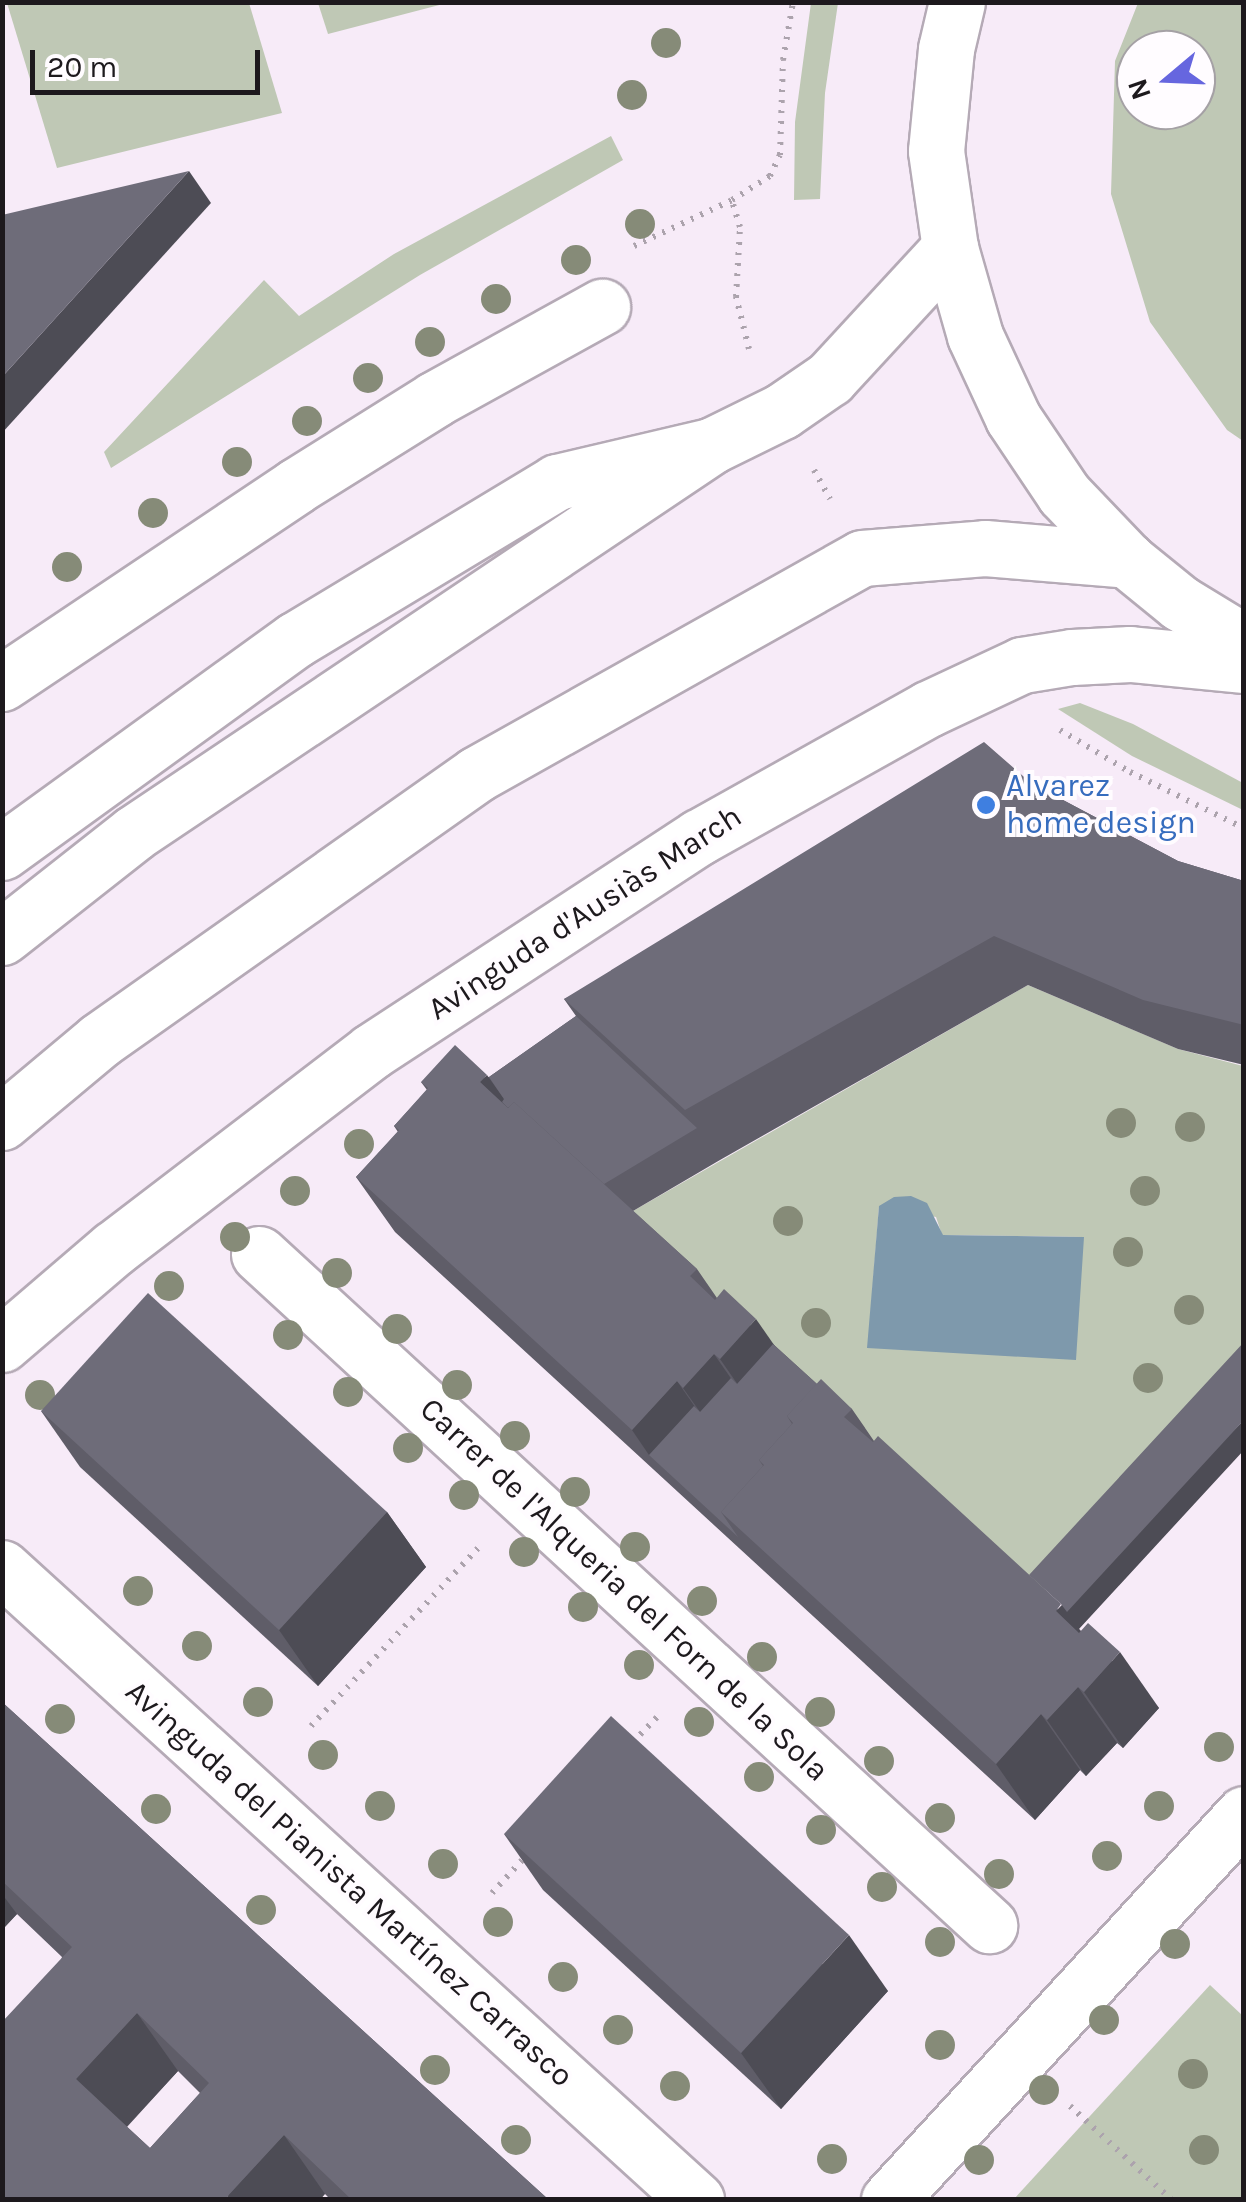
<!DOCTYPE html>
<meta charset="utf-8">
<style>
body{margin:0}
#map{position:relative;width:1246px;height:2202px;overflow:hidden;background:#f7ebf8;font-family:Karla,sans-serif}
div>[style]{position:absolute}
.green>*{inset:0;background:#bfc8b5}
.water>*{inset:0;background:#7e99ac}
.path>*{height:6px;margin-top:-3px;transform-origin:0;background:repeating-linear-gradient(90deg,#aca3ad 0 2.5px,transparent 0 10.5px)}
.roads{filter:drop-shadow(2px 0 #b5aab6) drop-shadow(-2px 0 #b5aab6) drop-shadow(0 2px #b5aab6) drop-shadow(0 -2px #b5aab6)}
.minor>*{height:55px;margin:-27.5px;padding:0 27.5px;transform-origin:27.5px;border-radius:27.5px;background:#fff}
.major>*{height:55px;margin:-27.5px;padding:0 27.5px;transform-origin:27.5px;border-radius:27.5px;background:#fff}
.highway>*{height:55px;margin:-27.5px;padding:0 27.5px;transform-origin:27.5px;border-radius:27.5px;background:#fff}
.trees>*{width:30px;height:30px;margin:-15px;border-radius:50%;background:#868b78}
.wall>*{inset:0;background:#5f5d68}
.shaded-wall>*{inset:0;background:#4d4c55}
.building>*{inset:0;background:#6e6c79}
.dots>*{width:28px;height:28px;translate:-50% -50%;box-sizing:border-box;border:5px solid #fffcff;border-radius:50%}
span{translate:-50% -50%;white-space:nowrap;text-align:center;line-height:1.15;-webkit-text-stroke:8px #fffcff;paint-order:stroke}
.shop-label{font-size:32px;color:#366cbe}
.left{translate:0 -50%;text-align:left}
.street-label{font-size:32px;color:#1d191d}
.frame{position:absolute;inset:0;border:5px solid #1d191d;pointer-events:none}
.north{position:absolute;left:1116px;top:30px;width:100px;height:100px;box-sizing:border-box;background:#fffcff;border:2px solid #a5a1a5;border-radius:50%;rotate:251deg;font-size:28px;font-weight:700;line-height:40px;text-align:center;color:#1d191d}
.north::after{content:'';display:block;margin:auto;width:35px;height:45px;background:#6666df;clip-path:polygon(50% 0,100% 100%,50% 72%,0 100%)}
.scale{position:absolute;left:30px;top:50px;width:230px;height:45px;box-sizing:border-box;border:5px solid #1d191d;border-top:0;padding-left:12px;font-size:30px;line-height:35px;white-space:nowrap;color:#1d191d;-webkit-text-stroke:8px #fffcff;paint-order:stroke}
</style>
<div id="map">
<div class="green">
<i style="clip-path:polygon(7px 3px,249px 3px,282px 113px,57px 168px)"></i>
<i style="clip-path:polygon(318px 3px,318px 2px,447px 3px,328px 34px)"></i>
<i style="clip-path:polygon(811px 3px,838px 3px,825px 93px,820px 199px,794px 200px,795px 122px)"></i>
<i style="clip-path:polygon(evenodd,1138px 3px,1243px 3px,1243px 441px,1227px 430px,1150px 322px,1111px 194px,1115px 61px,1138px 3px,1196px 50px,1196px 110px,1136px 110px,1136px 50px,1196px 50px)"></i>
<i style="clip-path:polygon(611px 136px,623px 160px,420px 275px,111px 468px,104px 452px,264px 280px,299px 316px,394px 254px)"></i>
<i style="clip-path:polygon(1080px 703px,1133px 724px,1243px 783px,1243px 810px,1132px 756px,1058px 709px)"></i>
<i style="clip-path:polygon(evenodd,1028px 985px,1178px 1049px,1243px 1066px,1243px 1372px,1034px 1600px,619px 1219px,1028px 985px,879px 1207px,936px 1217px,942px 1235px,1083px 1237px,868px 1348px,879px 1207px)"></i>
<i style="clip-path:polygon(1210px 1985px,1243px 2016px,1243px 2199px,1014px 2199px)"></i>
</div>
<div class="water">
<i style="clip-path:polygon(911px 1196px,927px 1203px,943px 1235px,1084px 1237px,1076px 1360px,867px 1348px,879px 1206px,894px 1197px)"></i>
</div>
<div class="path">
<i style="left:634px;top:246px;width:108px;rotate:-25.1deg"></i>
<i style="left:749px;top:349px;width:54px;rotate:-104deg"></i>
<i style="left:736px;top:297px;width:70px;rotate:-86.7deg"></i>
<i style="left:740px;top:227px;width:28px;rotate:-107deg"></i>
<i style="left:732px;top:200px;width:45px;rotate:-32.3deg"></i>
<i style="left:770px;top:176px;width:23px;rotate:-65deg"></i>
<i style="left:780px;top:155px;width:95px;rotate:-88.2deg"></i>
<i style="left:783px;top:60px;width:59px;rotate:-80.2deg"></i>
<i style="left:814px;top:470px;width:33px;rotate:61deg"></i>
<i style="left:1060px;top:730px;width:82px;rotate:31deg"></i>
<i style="left:1130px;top:772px;width:127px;rotate:26.2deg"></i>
<i style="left:311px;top:1726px;width:244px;rotate:-46.8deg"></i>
<i style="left:633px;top:1742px;width:37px;rotate:-46deg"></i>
<i style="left:492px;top:1893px;width:49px;rotate:-47.5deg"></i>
<i style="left:1070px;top:2106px;width:139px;rotate:42.7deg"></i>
</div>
<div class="roads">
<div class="minor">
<i style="left:2px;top:683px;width:354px;rotate:-33.8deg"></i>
<i style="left:296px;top:486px;width:164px;rotate:-32deg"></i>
<i style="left:435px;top:399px;width:191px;rotate:-28.9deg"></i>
<i style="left:2px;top:852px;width:362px;rotate:-35.9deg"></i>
<i style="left:295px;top:640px;width:306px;rotate:-31.1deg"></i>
<i style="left:557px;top:482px;width:157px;rotate:-13.2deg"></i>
<i style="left:259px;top:1254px;width:992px;rotate:42.59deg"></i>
<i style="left:2px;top:1344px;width:146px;rotate:-40.6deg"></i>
<i style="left:113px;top:1249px;width:326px;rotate:-37.4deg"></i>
<i style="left:372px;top:1051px;width:391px;rotate:-33.2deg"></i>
<i style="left:699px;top:837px;width:262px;rotate:-29.2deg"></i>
<i style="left:928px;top:709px;width:104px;rotate:-25.1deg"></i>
<i style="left:1022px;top:665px;width:51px;rotate:-9.1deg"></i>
<i style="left:1072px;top:657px;width:58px;rotate:-3deg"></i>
<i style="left:1130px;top:654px;width:115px;rotate:5.5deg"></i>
<i style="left:2px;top:1568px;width:939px;rotate:42.32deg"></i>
<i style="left:889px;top:2200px;width:524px;rotate:-47.4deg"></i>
</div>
<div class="major">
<i style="left:2px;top:937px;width:168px;rotate:-38.2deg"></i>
<i style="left:134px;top:833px;width:697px;rotate:-33.83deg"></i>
<i style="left:713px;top:445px;width:77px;rotate:-26.2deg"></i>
<i style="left:782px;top:411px;width:58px;rotate:-34.5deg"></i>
<i style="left:830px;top:378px;width:177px;rotate:-47.3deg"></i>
<i style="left:2px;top:1122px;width:128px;rotate:-39.9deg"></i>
<i style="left:100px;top:1040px;width:461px;rotate:-35.2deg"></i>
<i style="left:477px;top:774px;width:441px;rotate:-29.3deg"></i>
<i style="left:862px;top:558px;width:123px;rotate:-4.6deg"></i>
<i style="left:985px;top:548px;width:143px;rotate:4.8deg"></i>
</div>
<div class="highway">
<i style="left:957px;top:2px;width:48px;rotate:103.2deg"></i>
<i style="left:946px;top:49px;width:102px;rotate:95.6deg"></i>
<i style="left:936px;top:151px;width:98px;rotate:81.8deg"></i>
<i style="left:950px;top:248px;width:91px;rotate:74.1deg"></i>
<i style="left:975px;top:336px;width:90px;rotate:65.1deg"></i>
<i style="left:1013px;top:418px;width:92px;rotate:56.1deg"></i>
<i style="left:1064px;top:494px;width:91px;rotate:46.3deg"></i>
<i style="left:1127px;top:560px;width:68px;rotate:39.1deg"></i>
<i style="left:1180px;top:603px;width:75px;rotate:31.4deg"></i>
</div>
</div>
<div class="trees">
<i style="left:666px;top:43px"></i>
<i style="left:632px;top:95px"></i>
<i style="left:640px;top:224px"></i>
<i style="left:576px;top:260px"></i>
<i style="left:496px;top:299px"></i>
<i style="left:430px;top:342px"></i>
<i style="left:368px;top:378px"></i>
<i style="left:307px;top:421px"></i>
<i style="left:237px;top:462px"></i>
<i style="left:153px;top:513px"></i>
<i style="left:67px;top:567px"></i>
<i style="left:1121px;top:1123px"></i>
<i style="left:1190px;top:1127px"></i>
<i style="left:359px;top:1144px"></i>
<i style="left:295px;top:1191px"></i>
<i style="left:1145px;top:1191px"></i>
<i style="left:788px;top:1221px"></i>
<i style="left:235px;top:1237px"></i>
<i style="left:1128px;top:1252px"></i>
<i style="left:337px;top:1273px"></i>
<i style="left:169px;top:1286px"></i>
<i style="left:1189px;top:1310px"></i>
<i style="left:816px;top:1323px"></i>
<i style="left:397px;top:1329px"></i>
<i style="left:288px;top:1335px"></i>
<i style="left:1148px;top:1378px"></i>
<i style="left:457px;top:1385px"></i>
<i style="left:348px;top:1392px"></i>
<i style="left:40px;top:1395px"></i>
<i style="left:515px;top:1436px"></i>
<i style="left:408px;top:1448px"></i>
<i style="left:575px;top:1492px"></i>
<i style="left:464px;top:1495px"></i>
<i style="left:635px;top:1547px"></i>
<i style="left:524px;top:1552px"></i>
<i style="left:138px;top:1591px"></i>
<i style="left:702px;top:1601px"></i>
<i style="left:583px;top:1607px"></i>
<i style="left:197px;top:1646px"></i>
<i style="left:762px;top:1657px"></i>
<i style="left:639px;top:1665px"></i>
<i style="left:258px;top:1702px"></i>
<i style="left:820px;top:1712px"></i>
<i style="left:60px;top:1719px"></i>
<i style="left:699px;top:1722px"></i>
<i style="left:1219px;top:1747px"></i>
<i style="left:323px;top:1755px"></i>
<i style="left:879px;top:1761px"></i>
<i style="left:759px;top:1777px"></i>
<i style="left:380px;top:1806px"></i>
<i style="left:1159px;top:1806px"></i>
<i style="left:156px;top:1809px"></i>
<i style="left:940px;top:1818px"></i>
<i style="left:821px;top:1830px"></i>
<i style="left:1107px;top:1856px"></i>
<i style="left:443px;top:1864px"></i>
<i style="left:999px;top:1874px"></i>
<i style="left:882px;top:1887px"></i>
<i style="left:261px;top:1910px"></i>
<i style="left:498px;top:1922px"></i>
<i style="left:940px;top:1942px"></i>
<i style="left:1175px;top:1944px"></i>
<i style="left:563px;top:1977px"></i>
<i style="left:1104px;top:2020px"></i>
<i style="left:618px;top:2030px"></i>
<i style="left:940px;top:2045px"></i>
<i style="left:435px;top:2070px"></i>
<i style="left:1193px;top:2074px"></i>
<i style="left:675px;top:2086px"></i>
<i style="left:1044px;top:2090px"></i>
<i style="left:516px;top:2140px"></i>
<i style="left:1204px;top:2150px"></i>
<i style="left:832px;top:2159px"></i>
<i style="left:979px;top:2160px"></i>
</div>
<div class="wall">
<i style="clip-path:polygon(1031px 783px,1178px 861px,1244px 881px,1244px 1065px,1178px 1049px,1028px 985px,720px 1160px,633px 1211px,697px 1269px,717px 1298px,773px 1344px,817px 1384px,852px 1409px,874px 1441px,1079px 1629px,1159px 1708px,1123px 1748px,1117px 1743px,1086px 1776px,1080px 1770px,1035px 1820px,395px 1232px,356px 1177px,398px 1132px,394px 1126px,427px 1090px,421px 1082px,489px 1077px,576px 1016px,564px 999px)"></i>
<i style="clip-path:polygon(41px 1411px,387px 1512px,426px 1567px,318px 1686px,80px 1467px)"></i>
<i style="clip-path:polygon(evenodd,2px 1702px,549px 2200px,331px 2200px,325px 2194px,2px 2200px,62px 1957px,17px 1914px,2px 1930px,2px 1702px,178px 2071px,200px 2093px,150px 2148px,127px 2127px,178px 2071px)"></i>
<i style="clip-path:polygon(504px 1834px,888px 1991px,781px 2109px,543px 1890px)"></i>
</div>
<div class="shaded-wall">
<i style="clip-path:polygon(189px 171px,211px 203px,2px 433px,2px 377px)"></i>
<i style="clip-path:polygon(487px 1075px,526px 1130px,480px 1082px)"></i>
<i style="clip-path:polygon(756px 1319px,795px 1375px,759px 1415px,720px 1359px)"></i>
<i style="clip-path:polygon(714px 1354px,753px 1410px,722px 1443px,683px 1388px)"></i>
<i style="clip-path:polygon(677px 1381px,716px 1437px,649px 1455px,632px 1430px)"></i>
<i style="clip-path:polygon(1244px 1420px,1244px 1450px,1079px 1629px,1101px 1660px,1056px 1611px)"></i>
<i style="clip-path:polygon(387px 1512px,426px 1567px,318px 1686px,279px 1630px)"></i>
<i style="clip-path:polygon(1120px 1652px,1159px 1708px,1123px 1748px,1084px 1692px)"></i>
<i style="clip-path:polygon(1078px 1687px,1117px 1743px,1086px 1776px,1047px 1720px)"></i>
<i style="clip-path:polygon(1041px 1714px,1080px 1770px,1035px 1820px,996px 1764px)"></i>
<i style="clip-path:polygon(2px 1894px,17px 1914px,2px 1930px)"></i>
<i style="clip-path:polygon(849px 1935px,888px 1991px,781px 2109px,741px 2053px)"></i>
<i style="clip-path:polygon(137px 2013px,178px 2071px,117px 2137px,76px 2079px)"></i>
<i style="clip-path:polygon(284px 2135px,325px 2194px,320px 2200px,224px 2200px)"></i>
</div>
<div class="building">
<i style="clip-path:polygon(189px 171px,2px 377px,2px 215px)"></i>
<i style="clip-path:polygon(984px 742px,1031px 783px,1178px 861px,1244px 881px,1244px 1025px,1143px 1000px,994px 936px,685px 1110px,564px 999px)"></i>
<i style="clip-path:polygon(576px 1016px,697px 1128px,604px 1184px,514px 1102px,508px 1108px,502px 1102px,504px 1099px,489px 1077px)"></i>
<i style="clip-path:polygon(455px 1045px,487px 1075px,480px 1082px,508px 1108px,514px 1102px,697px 1269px,690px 1276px,715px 1300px,724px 1289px,756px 1319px,720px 1359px,714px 1354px,683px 1388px,677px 1381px,632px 1430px,356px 1177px,399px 1130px,394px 1126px,428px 1088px,421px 1082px)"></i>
<i style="clip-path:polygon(148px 1293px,387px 1512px,279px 1630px,41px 1411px)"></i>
<i style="clip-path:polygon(1244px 1342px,1244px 1420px,1067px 1612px,1061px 1604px,1029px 1575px)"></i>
<i style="clip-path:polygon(773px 1344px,817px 1384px,787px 1416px,792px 1424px,759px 1460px,763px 1466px,721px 1512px,738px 1537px,649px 1455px,694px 1406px,700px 1412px,731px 1378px,737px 1384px)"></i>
<i style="clip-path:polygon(821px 1379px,852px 1409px,844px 1417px,873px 1442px,878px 1436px,1061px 1604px,1056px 1611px,1079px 1633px,1088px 1623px,1120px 1652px,1084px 1692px,1078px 1687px,1047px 1720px,1041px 1714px,996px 1764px,721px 1512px,764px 1465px,759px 1460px,793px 1423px,787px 1416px)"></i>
<i style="clip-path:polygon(evenodd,2px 1702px,549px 2200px,352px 2200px,284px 2135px,224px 2200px,2px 2200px,2px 2022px,72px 1947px,2px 1881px,2px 1702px,137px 2013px,209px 2083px,150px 2148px,76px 2079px,137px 2013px)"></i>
<i style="clip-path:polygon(611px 1716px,849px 1935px,741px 2053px,504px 1834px)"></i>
</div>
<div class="dots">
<i style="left:986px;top:805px;background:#3f7fe0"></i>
</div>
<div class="shop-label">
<span class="left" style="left:1006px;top:805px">Alvarez<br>home design</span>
</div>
<div class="street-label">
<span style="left:585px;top:913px;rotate:-33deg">Avinguda d'Ausiàs March</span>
<span style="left:624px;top:1590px;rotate:43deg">Carrer de l'Alqueria del Forn de la Sola</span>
<span style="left:349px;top:1884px;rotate:42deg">Avinguda del Pianista Martínez Carrasco</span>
</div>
<div class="frame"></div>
<div class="north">N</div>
<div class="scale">20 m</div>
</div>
